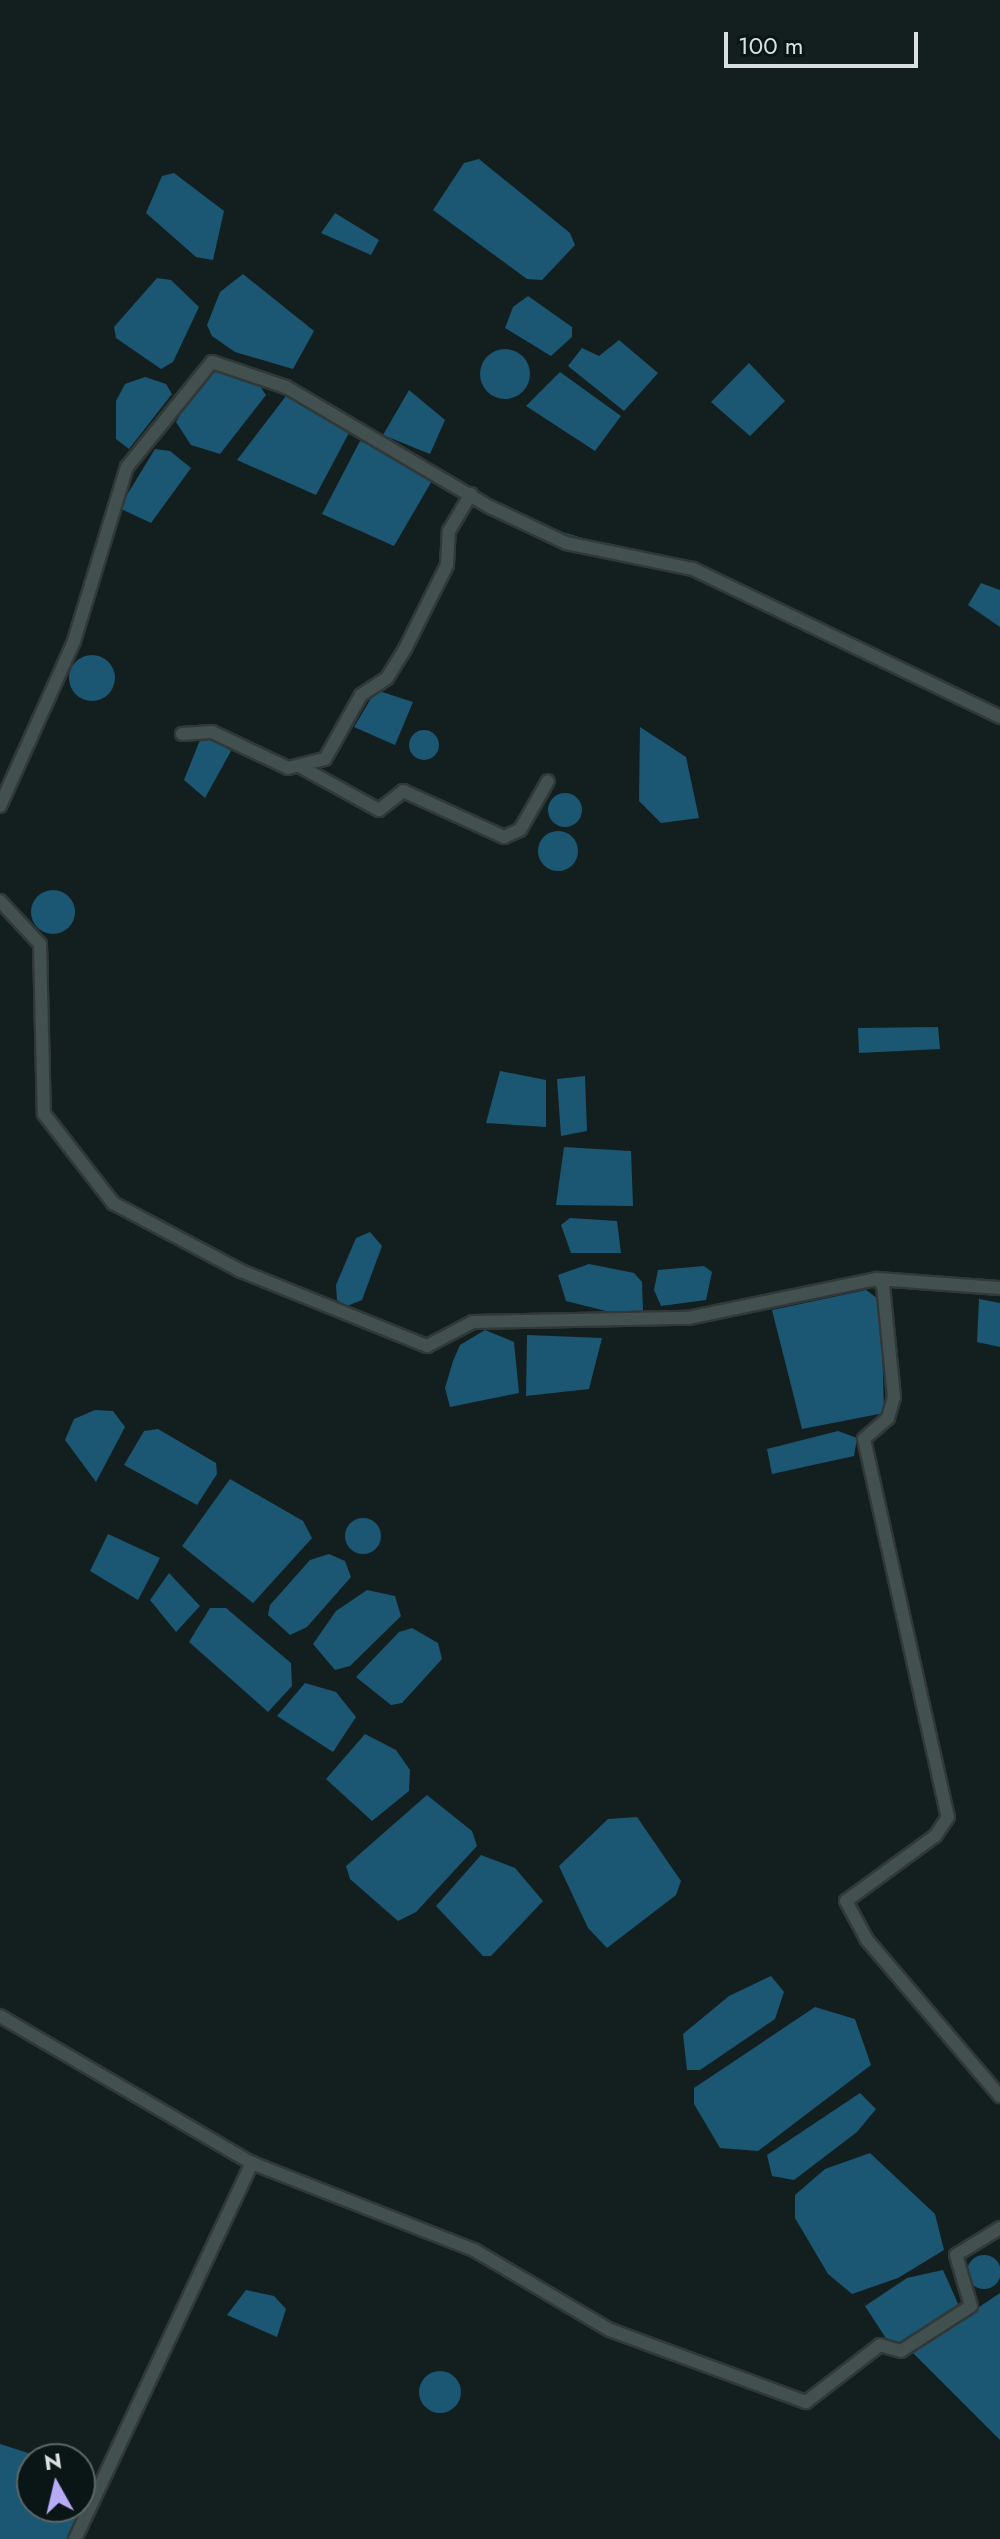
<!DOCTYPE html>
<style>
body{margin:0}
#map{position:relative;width:1000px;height:2539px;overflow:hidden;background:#131f1f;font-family:Jost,sans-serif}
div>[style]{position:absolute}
.water>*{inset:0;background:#1b5673}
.round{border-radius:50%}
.stream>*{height:4px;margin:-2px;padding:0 2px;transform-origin:2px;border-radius:2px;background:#1b5673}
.roads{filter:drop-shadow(2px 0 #313838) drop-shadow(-2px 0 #313838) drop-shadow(0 2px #313838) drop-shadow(0 -2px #313838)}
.minor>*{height:12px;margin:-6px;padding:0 6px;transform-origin:6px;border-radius:6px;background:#435050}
span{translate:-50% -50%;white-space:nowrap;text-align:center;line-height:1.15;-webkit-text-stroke:8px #0a1515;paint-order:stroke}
.north{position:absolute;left:16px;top:2443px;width:80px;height:80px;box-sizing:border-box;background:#0a1515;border:2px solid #5d6666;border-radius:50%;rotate:352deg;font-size:22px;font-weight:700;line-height:32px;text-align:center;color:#d9e0e0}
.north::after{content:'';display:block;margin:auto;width:28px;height:36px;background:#b7abf7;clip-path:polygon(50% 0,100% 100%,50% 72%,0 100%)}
.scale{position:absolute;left:724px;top:32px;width:194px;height:36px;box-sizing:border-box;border:4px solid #d9e0e0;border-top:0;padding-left:10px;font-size:24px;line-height:28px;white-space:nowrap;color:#d9e0e0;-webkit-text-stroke:6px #0a1515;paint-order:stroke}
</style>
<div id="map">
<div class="water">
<i style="clip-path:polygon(479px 159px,570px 233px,575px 245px,542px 280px,527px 279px,433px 210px,464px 163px)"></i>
<i style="clip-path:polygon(174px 173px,224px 211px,213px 260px,196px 257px,146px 213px,162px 176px)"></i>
<i style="clip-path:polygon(335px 213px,379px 240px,371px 255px,321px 233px)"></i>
<i style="clip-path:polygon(243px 274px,314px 331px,293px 369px,235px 352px,212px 336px,207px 325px,220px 292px)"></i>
<i style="clip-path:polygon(157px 278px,171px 280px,199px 307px,173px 362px,161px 369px,116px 338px,114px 327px)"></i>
<i style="clip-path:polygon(528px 296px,572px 327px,572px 337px,551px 356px,505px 328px,513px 307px)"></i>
<i style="clip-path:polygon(619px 340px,658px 373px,624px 411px,568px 366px,582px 348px,599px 356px)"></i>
<i class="round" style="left:480px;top:349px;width:50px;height:50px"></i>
<i style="clip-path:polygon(749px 363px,785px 401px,750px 436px,711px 402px)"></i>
<i style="clip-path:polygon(217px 369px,257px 382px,266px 395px,220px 454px,191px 445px,176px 422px,205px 373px)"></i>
<i style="clip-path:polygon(560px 372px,621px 416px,595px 451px,526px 406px)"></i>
<i style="clip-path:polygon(145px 377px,166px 384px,172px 394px,129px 449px,116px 439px,116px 401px,125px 384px)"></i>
<i style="clip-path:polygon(409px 390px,445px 420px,430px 454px,383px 435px)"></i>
<i style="clip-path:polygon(286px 396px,350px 431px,316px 495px,237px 460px)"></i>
<i style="clip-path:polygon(360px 441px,426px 469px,433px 479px,394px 546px,322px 514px)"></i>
<i style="clip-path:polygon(155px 449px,170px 451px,191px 468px,151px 523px,119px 508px)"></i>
<i style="clip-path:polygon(981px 583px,1000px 590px,1000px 627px,968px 605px)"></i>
<i class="round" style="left:69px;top:655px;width:46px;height:46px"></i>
<i style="clip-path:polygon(376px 690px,413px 702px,395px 745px,354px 727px)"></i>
<i style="clip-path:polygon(640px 727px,686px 757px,699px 818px,661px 823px,639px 801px)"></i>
<i class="round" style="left:409px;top:730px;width:30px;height:30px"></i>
<i style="clip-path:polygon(214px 739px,231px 751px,205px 798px,184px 780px,200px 740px)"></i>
<i class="round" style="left:548px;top:793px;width:34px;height:34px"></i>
<i class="round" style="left:538px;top:831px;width:40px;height:40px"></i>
<i class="round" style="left:31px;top:890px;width:44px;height:44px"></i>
<i style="clip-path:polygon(858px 1028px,938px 1027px,940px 1049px,859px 1053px)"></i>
<i style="clip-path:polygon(500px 1071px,546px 1080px,546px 1127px,486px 1123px)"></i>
<i style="clip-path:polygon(585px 1076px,587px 1131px,561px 1136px,557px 1079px)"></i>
<i style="clip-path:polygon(564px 1147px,631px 1151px,633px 1206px,556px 1205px)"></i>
<i style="clip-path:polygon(570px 1218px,617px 1221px,621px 1253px,571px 1253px,561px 1225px)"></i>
<i style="clip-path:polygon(370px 1232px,382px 1246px,362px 1300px,347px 1306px,337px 1300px,336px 1285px,356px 1238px)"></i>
<i style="clip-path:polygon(589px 1264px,634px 1273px,642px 1282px,643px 1311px,626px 1316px,566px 1301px,558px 1275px)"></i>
<i style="clip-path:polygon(704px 1266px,712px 1272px,706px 1300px,661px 1306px,654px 1290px,658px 1270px)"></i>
<i style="clip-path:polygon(866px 1290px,881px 1301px,884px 1413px,802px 1429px,772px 1310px)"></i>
<i style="clip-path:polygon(979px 1299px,1000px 1303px,1000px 1347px,977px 1342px)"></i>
<i style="clip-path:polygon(485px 1330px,514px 1342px,519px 1393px,450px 1407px,445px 1388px,453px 1361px,460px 1345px)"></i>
<i style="clip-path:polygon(527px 1335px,602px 1338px,589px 1389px,526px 1396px)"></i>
<i style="clip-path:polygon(95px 1410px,113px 1411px,125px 1427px,96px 1482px,65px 1440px,74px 1419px)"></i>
<i style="clip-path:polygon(158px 1429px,216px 1463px,217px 1474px,197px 1505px,124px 1465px,144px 1431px)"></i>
<i style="clip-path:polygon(838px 1431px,857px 1438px,854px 1456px,772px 1474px,767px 1449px)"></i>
<i style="clip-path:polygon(230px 1479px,303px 1521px,312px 1538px,253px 1603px,182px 1546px)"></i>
<i class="round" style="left:345px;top:1518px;width:36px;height:36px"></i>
<i style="clip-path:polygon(108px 1534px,160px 1558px,138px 1600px,90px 1571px)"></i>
<i style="clip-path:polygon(329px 1554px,345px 1561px,351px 1577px,307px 1627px,290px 1635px,268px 1615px,270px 1605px,310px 1560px)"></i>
<i style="clip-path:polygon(169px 1573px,200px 1606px,176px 1632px,150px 1600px)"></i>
<i style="clip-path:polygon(367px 1590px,395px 1596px,401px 1616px,350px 1666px,335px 1670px,313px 1644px,336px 1611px)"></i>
<i style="clip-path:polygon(210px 1608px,226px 1608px,291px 1663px,292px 1686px,268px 1712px,189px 1642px)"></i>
<i style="clip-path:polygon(412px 1628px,438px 1643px,442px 1659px,402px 1703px,391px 1705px,356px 1677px,399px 1632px)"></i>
<i style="clip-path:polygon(305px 1683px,336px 1692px,356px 1717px,333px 1752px,277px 1716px)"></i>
<i style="clip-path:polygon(365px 1734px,396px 1750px,410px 1770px,409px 1791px,372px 1821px,326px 1779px)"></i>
<i style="clip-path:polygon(427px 1795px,472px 1831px,477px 1846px,416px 1912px,398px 1921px,350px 1879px,346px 1866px)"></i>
<i style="clip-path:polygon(637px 1817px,681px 1881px,676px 1895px,607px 1948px,588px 1928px,559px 1866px,608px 1819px)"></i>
<i style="clip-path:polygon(481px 1855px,515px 1868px,543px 1901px,491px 1956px,483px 1956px,436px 1906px)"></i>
<i style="clip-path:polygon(771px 1976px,784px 1992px,775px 2019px,700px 2070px,687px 2070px,683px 2034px,729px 1996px)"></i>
<i style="clip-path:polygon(815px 2007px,855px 2019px,871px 2065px,758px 2151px,720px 2148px,694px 2104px,694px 2088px)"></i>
<i style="clip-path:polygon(860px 2093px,876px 2109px,857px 2132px,794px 2180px,772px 2176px,767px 2155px)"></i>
<i style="clip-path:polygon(870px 2153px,935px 2214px,944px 2250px,898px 2278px,852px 2294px,828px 2274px,795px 2218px,795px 2195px,825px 2169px)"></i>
<i class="round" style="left:967px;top:2255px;width:34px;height:34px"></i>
<i style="clip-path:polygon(943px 2270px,959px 2306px,905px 2345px,889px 2343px,865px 2306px,907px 2278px)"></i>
<i style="clip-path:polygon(246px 2290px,274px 2296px,286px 2309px,277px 2337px,227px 2315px)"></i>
<i style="clip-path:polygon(1000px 2293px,1000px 2440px,912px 2352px)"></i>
<i class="round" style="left:419px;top:2371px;width:42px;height:42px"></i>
<i style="clip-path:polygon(0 2444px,47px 2459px,32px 2459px,32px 2507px,80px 2507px,80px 2469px,91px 2474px,70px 2539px,0 2539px)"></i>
</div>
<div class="stream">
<i style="left:556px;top:532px;width:31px;rotate:17deg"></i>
<i style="left:934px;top:679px;width:47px;rotate:24.9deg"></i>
</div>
<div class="roads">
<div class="minor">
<i style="left:182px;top:734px;width:30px;rotate:-4deg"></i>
<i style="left:212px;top:732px;width:84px;rotate:25.3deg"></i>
<i style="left:288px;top:768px;width:38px;rotate:-14deg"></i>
<i style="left:325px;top:759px;width:73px;rotate:-60.6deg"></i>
<i style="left:361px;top:695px;width:31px;rotate:-33deg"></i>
<i style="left:387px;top:678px;width:34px;rotate:-58deg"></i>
<i style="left:405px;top:649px;width:94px;rotate:-63.4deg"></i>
<i style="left:447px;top:565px;width:34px;rotate:-87deg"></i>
<i style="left:449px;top:531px;width:43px;rotate:-59.3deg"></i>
<i style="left:301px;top:767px;width:89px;rotate:28.9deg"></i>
<i style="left:379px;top:810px;width:31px;rotate:-38deg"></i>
<i style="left:403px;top:791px;width:111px;rotate:24.5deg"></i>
<i style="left:504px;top:837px;width:17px;rotate:-24deg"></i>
<i style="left:520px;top:830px;width:56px;rotate:-60.3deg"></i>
<i style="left:0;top:806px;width:181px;rotate:-65.8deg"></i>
<i style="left:74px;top:641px;width:182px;rotate:-73.1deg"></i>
<i style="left:127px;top:467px;width:135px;rotate:-51deg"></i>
<i style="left:212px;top:362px;width:78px;rotate:18.7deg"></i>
<i style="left:286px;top:387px;width:237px;rotate:30.5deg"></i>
<i style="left:490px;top:507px;width:84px;rotate:25.3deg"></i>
<i style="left:566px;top:543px;width:130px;rotate:11.6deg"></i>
<i style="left:693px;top:569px;width:341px;rotate:25.7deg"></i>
<i style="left:0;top:901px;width:59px;rotate:47.1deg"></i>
<i style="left:40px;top:944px;width:170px;rotate:88.7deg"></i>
<i style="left:44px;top:1114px;width:113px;rotate:52.2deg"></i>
<i style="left:113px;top:1203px;width:145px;rotate:28deg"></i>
<i style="left:241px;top:1271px;width:201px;rotate:22deg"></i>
<i style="left:427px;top:1346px;width:52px;rotate:-27.6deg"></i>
<i style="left:473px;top:1322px;width:215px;rotate:-1.1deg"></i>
<i style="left:688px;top:1318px;width:193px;rotate:-11.7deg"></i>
<i style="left:877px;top:1279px;width:8px;rotate:45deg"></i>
<i style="left:883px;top:1285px;width:113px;rotate:84.4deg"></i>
<i style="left:894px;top:1397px;width:22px;rotate:106deg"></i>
<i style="left:888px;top:1418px;width:32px;rotate:139deg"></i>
<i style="left:864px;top:1439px;width:387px;rotate:77.5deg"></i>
<i style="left:948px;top:1817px;width:23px;rotate:124deg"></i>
<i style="left:935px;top:1836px;width:110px;rotate:143.9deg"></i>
<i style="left:846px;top:1901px;width:44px;rotate:61.7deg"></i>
<i style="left:867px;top:1940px;width:205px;rotate:49.6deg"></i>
<i style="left:877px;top:1279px;width:123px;rotate:4.2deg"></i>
<i style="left:0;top:2016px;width:292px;rotate:30.3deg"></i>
<i style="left:252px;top:2163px;width:238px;rotate:21.4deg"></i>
<i style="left:474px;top:2250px;width:158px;rotate:30.5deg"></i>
<i style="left:610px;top:2330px;width:209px;rotate:20.2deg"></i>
<i style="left:806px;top:2402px;width:93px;rotate:-37.6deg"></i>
<i style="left:880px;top:2345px;width:22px;rotate:16deg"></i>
<i style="left:901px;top:2351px;width:83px;rotate:-32.7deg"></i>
<i style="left:971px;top:2306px;width:53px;rotate:-106.4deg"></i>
<i style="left:956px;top:2255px;width:52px;rotate:-31.5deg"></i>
<i style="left:75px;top:2539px;width:416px;rotate:-64.8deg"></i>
</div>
</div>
<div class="north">N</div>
<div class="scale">100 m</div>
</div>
